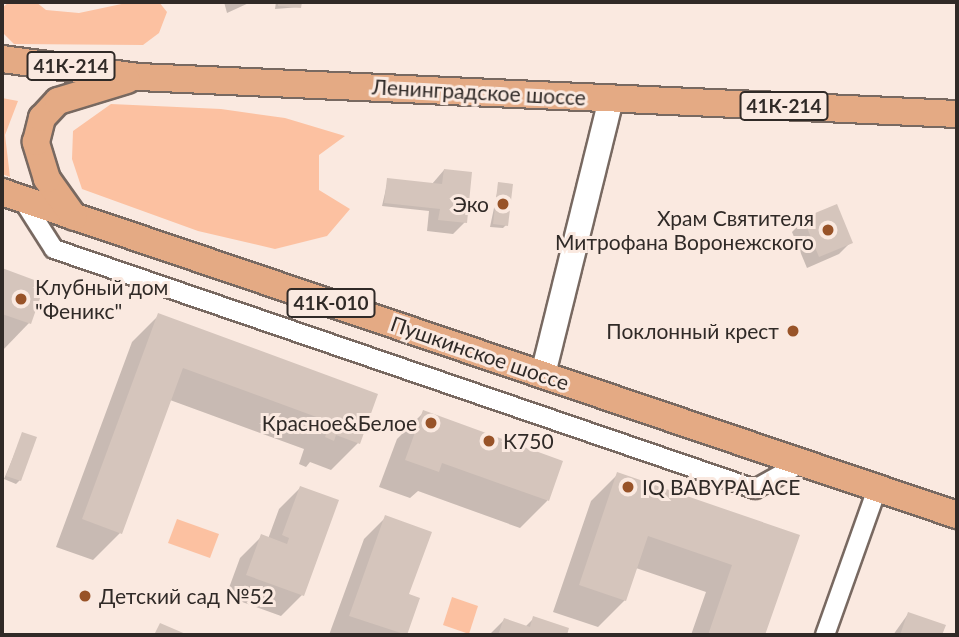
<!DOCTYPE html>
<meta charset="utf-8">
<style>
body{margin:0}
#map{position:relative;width:959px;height:637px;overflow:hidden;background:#fae9e0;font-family:Lato,sans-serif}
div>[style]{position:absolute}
.green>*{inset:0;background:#fcc1a1}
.shadow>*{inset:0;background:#0003}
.building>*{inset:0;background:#d5c5bc}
.roads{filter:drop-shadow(2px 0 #786961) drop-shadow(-2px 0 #786961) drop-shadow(0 2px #786961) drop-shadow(0 -2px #786961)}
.street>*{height:18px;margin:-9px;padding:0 9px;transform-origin:9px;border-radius:9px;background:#fff}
.secondary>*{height:24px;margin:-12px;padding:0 12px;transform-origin:12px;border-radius:12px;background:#fff}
.primary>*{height:26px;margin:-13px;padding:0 13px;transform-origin:13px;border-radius:13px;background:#e4aa84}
.dots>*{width:19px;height:19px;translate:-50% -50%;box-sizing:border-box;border:4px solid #fae9e0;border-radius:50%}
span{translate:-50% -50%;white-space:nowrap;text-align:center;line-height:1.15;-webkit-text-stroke:6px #fae9e0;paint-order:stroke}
.shield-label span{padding:2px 5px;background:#fae9e0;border:2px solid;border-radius:5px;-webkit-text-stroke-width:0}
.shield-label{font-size:19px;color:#302a27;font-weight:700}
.street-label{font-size:21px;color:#302a27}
.poi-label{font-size:21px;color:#302a27}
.right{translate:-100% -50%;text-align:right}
.left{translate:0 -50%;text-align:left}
.frame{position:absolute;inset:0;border:4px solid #302a27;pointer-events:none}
</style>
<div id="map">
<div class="green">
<i style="clip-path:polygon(9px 2px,36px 2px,46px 10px,79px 13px,131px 2px,159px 2px,167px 12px,159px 33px,143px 45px,14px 44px,2px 32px,2px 8px)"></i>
<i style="clip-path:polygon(2px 98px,18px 101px,5px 135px,10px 177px,2px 174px)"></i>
<i style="clip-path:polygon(111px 104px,221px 109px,285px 118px,345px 136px,319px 155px,319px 190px,350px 209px,327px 236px,275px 249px,198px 231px,82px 189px,72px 159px,73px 131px)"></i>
<i style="clip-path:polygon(177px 519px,219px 534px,210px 558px,168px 543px)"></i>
<i style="clip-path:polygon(452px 597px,478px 606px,469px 634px,443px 625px)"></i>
</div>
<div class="shadow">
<i style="clip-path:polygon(224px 2px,251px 2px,227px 13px)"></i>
<i style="clip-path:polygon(276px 2px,300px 2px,300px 7px,275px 9px)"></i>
<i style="clip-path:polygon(444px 170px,465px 222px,453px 234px,427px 231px,429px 211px,382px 206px,388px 180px,432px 184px)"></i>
<i style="clip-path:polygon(499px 184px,506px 225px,503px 228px,490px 227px)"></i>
<i style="clip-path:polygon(836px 206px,851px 242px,839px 254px,807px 268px,792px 232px,804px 220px)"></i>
<i style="clip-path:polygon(2px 270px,43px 285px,29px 323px,2px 351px)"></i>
<i style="clip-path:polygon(159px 315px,376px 395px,358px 443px,331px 470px,310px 462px,306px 467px,299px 464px,304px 449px,170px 400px,120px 533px,93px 560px,56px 547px,132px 342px)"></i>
<i style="clip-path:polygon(424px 412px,561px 462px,547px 501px,520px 528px,418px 491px,410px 498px,379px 487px,397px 439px)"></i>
<i style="clip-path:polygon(23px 434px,20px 480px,16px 484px,4px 479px)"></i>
<i style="clip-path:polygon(618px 474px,798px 536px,764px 635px,691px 635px,706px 592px,636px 568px,625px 600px,598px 627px,553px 612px,591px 501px)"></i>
<i style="clip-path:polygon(300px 488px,302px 595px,281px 616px,226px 596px,240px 558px,262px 536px,268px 539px,279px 509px)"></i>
<i style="clip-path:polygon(386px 517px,407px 595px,418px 599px,405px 635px,329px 635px,364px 539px)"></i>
<i style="clip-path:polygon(908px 614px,943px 626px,940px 635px,893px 635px)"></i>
<i style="clip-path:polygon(534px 618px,567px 630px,565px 635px,489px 635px,504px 620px,525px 627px)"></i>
</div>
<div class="building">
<i style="clip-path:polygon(278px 2px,302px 2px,301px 8px,278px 6px)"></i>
<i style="clip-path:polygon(444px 169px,472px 172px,467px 223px,438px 220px,440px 209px,384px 203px,387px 178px,442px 184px)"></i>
<i style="clip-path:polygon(498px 182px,513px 184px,508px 226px,493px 224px)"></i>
<i style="clip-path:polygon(837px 204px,853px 243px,819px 257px,803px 218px)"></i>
<i style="clip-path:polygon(2px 268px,45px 284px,31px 324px,2px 314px)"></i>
<i style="clip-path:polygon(158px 313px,378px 394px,360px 444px,336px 435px,334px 441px,325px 437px,330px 422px,183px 368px,122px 534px,82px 519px)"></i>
<i style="clip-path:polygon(423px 410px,563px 461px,549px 501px,442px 463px,439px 472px,405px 460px)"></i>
<i style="clip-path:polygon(22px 432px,37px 437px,21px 481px,6px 476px)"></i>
<i style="clip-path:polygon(617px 472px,800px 535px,765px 635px,708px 635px,732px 565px,648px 536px,626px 601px,579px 585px)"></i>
<i style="clip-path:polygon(300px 486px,339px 500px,304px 596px,246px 575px,261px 534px,287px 544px,289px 538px,282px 535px)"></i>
<i style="clip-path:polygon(385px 515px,432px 532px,409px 594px,420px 598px,407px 635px,349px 616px)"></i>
<i style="clip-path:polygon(908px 612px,946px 625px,942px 635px,900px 635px)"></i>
<i style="clip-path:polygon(533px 616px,569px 628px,567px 635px,498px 635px,504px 618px,530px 627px)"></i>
<i style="clip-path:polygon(160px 623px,188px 635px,154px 635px)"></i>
</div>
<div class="roads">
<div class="street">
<i style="left:22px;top:199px;width:59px;rotate:57.4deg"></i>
<i style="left:54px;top:249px;width:741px;rotate:18.9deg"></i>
<i style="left:755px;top:489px;width:57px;rotate:-29.2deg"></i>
<i style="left:825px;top:635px;width:158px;rotate:-70.4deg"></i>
</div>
<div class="secondary">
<i style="left:543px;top:374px;width:283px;rotate:-76.1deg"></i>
</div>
<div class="primary">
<i style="left:2px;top:59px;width:138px;rotate:7.5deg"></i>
<i style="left:139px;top:77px;width:819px;rotate:2.59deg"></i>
<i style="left:2px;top:192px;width:1008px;rotate:18.69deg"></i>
<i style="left:74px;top:217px;width:47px;rotate:-125.4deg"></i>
<i style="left:47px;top:179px;width:39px;rotate:-107deg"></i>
<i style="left:36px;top:142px;width:25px;rotate:-76deg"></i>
<i style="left:42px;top:118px;width:23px;rotate:-47deg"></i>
<i style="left:58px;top:101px;width:72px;rotate:-16.9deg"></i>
</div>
</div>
<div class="dots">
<i style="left:503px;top:204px;background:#985328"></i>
<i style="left:828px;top:230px;background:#985328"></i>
<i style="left:21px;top:299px;background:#985328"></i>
<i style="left:793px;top:331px;background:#985328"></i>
<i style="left:431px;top:423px;background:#985328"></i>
<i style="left:489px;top:441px;background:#985328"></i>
<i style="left:628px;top:487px;background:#985328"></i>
<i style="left:85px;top:596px;background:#985328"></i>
</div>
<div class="shield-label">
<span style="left:71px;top:66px">41К-214</span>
<span style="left:784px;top:106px">41К-214</span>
<span style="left:331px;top:303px">41К-010</span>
</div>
<div class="street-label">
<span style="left:479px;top:92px;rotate:3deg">Ленинградское шоссе</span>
<span style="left:480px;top:353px;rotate:19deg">Пушкинское шоссе</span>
</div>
<div class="poi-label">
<span class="right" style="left:489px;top:204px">Эко</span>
<span class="right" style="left:814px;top:230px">Храм Святителя<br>Митрофана Воронежского</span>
<span class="left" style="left:35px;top:299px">Клубный дом<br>"Феникс"</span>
<span class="right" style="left:779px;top:331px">Поклонный крест</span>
<span class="right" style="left:417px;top:423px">Красное&amp;Белое</span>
<span class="left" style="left:503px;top:441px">К750</span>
<span class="left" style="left:642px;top:487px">IQ BABYPALACE</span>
<span class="left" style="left:99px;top:596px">Детский сад №52</span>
</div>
<div class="frame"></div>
</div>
